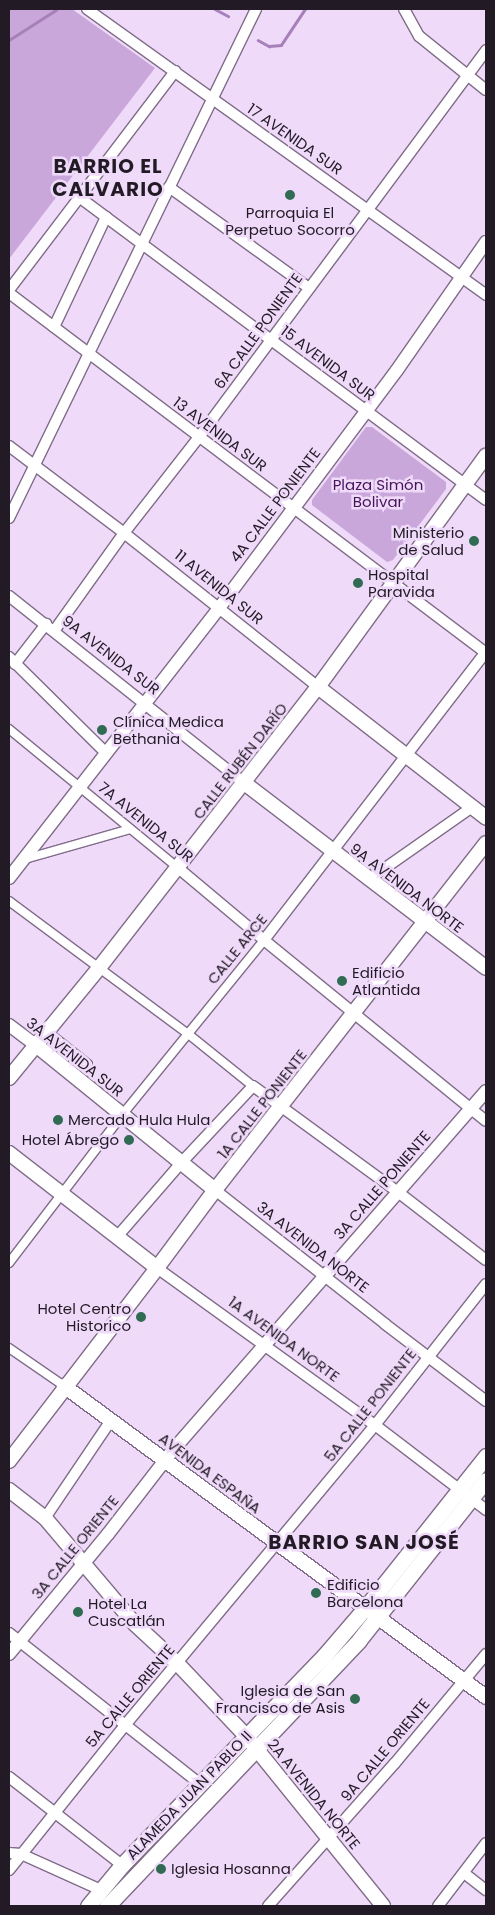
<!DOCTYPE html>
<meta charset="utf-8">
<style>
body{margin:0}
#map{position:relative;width:495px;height:1915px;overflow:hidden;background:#efdaf9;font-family:Poppins,sans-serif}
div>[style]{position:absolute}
.green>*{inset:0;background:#caa7da}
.stream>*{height:2.5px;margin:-1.25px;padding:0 1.25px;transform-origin:1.25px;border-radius:1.25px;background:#a780b9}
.roads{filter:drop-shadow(1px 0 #816d89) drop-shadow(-1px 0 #816d89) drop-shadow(0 1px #816d89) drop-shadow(0 -1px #816d89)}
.pedestrian>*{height:8px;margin:-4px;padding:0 4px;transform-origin:4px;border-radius:4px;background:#fff}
.minor>*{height:10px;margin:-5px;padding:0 5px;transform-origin:5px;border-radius:5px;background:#fff}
.tertiary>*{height:12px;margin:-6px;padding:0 6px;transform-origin:6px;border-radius:6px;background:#fff}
.secondary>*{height:14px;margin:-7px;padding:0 7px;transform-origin:7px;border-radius:7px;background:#fff}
.primary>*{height:15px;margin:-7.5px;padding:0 7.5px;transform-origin:7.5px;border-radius:7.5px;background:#fff}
.dots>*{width:14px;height:14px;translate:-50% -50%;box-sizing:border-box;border:2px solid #efdaf9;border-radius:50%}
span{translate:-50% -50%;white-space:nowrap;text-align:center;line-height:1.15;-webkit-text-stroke:5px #efdaf9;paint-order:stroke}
.street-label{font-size:15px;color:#221a25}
.poi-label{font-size:15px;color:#221a25}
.right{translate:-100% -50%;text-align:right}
.left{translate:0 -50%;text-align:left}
.park-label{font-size:15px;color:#47145a}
.district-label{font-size:20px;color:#221a25;font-weight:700;letter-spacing:1px}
.frame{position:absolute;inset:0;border:10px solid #221a25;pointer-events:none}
</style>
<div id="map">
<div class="green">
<i style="clip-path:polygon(9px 9px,72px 9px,155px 68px,9px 259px)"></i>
<i style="clip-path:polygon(366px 427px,372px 427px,446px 482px,446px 489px,393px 560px,387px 562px,312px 505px,312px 500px)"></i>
</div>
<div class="stream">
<i style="left:215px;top:9px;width:15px;rotate:28deg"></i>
<i style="left:9px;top:40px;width:56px;rotate:-32.6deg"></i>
<i style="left:258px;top:40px;width:13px;rotate:29deg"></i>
<i style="left:269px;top:46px;width:12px;rotate:-5deg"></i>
<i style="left:281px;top:45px;width:43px;rotate:-56.3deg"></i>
</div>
<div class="roads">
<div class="pedestrian">
<i style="left:9px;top:729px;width:217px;rotate:39.4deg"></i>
<i style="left:25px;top:859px;width:109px;rotate:-15.9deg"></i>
<i style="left:9px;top:901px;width:222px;rotate:36.6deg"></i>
<i style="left:187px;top:1033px;width:85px;rotate:38.8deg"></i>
<i style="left:48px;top:1032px;width:51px;rotate:38.7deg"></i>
<i style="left:9px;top:1263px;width:186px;rotate:-52.6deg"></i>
<i style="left:122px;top:1115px;width:225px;rotate:-50.9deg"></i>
<i style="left:9px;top:1348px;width:67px;rotate:34.6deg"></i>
</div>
<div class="minor">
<i style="left:87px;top:9px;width:491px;rotate:35.6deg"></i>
<i style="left:404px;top:9px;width:31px;rotate:61deg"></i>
<i style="left:419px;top:36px;width:86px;rotate:38.9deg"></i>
<i style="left:169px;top:187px;width:173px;rotate:35.8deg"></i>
<i style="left:79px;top:197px;width:507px;rotate:36.67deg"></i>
<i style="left:9px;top:290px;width:275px;rotate:-52.8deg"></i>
<i style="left:9px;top:293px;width:598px;rotate:37.04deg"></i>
<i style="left:54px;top:327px;width:122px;rotate:-64.7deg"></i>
<i style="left:9px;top:446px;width:144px;rotate:37.1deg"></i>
<i style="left:124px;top:533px;width:248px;rotate:38.4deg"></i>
<i style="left:9px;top:518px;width:566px;rotate:-64.11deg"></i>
<i style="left:9px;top:596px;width:299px;rotate:38.5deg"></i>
<i style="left:54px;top:631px;width:120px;rotate:-54.5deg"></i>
<i style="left:124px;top:533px;width:122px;rotate:-52deg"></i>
<i style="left:199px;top:437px;width:482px;rotate:-53.4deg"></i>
<i style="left:9px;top:657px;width:136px;rotate:44.7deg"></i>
<i style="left:15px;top:664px;width:51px;rotate:-52.2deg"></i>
<i style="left:177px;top:867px;width:114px;rotate:40deg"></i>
<i style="left:264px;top:940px;width:286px;rotate:39.2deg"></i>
<i style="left:368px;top:880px;width:126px;rotate:-35deg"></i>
<i style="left:264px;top:940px;width:364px;rotate:-52.4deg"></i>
<i style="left:215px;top:1190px;width:216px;rotate:38.2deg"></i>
<i style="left:385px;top:1324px;width:127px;rotate:37.3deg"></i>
<i style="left:116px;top:1238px;width:99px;rotate:-49.1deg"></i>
<i style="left:181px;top:1163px;width:105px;rotate:-46.9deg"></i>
<i style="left:253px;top:1086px;width:180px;rotate:36.2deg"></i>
<i style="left:398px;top:1192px;width:111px;rotate:37.7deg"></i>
<i style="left:157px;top:1268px;width:269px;rotate:35.8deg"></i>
<i style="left:375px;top:1425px;width:140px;rotate:37.4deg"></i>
<i style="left:45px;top:1518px;width:118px;rotate:-56deg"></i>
<i style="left:9px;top:1633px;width:243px;rotate:38.3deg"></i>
<i style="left:9px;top:1777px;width:143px;rotate:37.9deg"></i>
<i style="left:9px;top:1853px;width:12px;rotate:5deg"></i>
<i style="left:21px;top:1854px;width:88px;rotate:24.2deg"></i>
<i style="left:9px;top:1870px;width:187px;rotate:-51.3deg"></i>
<i style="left:126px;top:1724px;width:389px;rotate:-50.2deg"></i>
<i style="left:375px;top:1425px;width:179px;rotate:-51.8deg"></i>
<i style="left:464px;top:1873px;width:28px;rotate:38deg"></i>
<i style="left:268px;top:1906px;width:191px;rotate:-48.4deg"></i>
<i style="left:395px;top:1763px;width:142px;rotate:-50.1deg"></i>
<i style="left:438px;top:1906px;width:79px;rotate:-52.7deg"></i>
</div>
<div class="tertiary">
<i style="left:9px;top:878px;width:342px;rotate:-52.1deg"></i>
<i style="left:219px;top:608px;width:297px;rotate:-53.2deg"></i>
<i style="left:397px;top:370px;width:156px;rotate:-55.2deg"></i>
<i style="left:9px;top:1025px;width:34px;rotate:37deg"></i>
<i style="left:9px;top:1654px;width:156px;rotate:-50.5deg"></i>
<i style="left:108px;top:1534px;width:106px;rotate:-52.3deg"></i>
<i style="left:173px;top:1450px;width:476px;rotate:-48.9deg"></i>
</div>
<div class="secondary">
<i style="left:318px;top:687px;width:213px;rotate:37.9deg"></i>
<i style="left:243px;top:782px;width:306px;rotate:37.4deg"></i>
<i style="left:36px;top:1045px;width:230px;rotate:39deg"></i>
<i style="left:9px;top:1078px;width:142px;rotate:-50.7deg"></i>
<i style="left:99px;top:968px;width:356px;rotate:-52.1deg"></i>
<i style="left:318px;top:687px;width:286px;rotate:-54deg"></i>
<i style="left:9px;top:1153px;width:187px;rotate:37.8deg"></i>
<i style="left:64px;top:1386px;width:524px;rotate:36.39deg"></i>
<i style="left:9px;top:1461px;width:243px;rotate:-52.5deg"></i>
<i style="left:157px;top:1268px;width:97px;rotate:-53.4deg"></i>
<i style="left:215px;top:1190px;width:440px;rotate:-52deg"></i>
<i style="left:9px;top:1490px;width:46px;rotate:37.9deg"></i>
<i style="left:45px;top:1518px;width:139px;rotate:49.7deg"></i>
<i style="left:135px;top:1624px;width:57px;rotate:42.9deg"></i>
<i style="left:177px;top:1663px;width:100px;rotate:46.6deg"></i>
<i style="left:246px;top:1736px;width:218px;rotate:51.1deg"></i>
</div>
<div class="primary">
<i style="left:88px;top:1906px;width:53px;rotate:-50.3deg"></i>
<i style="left:122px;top:1865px;width:291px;rotate:-46deg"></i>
<i style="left:324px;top:1656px;width:65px;rotate:-49.4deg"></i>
<i style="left:366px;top:1607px;width:193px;rotate:-51.5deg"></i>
<i style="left:107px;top:1906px;width:366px;rotate:-46.5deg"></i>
<i style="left:359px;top:1640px;width:204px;rotate:-51.6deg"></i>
</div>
</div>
<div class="dots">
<i style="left:290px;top:195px;background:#326b54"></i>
<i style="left:474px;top:541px;background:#326b54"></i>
<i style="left:358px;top:583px;background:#326b54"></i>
<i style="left:102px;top:730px;background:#326b54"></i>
<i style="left:342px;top:981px;background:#326b54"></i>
<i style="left:58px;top:1120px;background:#326b54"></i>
<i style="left:129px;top:1140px;background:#326b54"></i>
<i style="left:141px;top:1317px;background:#326b54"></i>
<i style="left:316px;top:1593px;background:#326b54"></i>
<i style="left:78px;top:1612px;background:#326b54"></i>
<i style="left:355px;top:1699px;background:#326b54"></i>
<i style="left:161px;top:1869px;background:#326b54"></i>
</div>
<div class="street-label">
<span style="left:295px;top:139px;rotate:35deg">17 AVENIDA SUR</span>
<span style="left:258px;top:331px;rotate:-54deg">6A CALLE PONIENTE</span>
<span style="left:328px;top:363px;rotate:37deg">15 AVENIDA SUR</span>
<span style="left:220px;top:434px;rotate:37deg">13 AVENIDA SUR</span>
<span style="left:275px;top:505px;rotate:-53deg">4A CALLE PONIENTE</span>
<span style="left:219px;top:587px;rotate:39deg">11 AVENIDA SUR</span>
<span style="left:111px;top:655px;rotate:38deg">9A AVENIDA SUR</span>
<span style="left:240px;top:761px;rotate:-52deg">CALLE RUBÉN DARÍO</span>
<span style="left:146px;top:822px;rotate:39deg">7A AVENIDA SUR</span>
<span style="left:407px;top:888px;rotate:37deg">9A AVENIDA NORTE</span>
<span style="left:237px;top:949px;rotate:-51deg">CALLE ARCE</span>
<span style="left:75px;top:1057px;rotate:38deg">3A AVENIDA SUR</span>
<span style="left:262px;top:1104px;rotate:-52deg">1A CALLE PONIENTE</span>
<span style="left:382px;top:1185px;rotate:-49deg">3A CALLE PONIENTE</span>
<span style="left:313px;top:1247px;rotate:38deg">3A AVENIDA NORTE</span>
<span style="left:284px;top:1339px;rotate:36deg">1A AVENIDA NORTE</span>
<span style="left:370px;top:1405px;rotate:-52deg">5A CALLE PONIENTE</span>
<span style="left:210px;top:1473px;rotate:37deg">AVENIDA ESPAÑA</span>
<span style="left:75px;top:1547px;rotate:-51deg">3A CALLE ORIENTE</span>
<span style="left:130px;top:1696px;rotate:-50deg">5A CALLE ORIENTE</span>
<span style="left:385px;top:1750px;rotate:-50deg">9A CALLE ORIENTE</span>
<span style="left:314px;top:1794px;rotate:51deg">2A AVENIDA NORTE</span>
<span style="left:189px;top:1795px;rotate:-46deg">ALAMEDA JUAN PABLO II</span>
</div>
<div class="poi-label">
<span style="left:290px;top:221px">Parroquia El<br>Perpetuo Socorro</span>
<span class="right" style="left:464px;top:541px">Ministerio<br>de Salud</span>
<span class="left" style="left:368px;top:583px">Hospital<br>Paravida</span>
<span class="left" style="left:113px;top:730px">Clínica Medica<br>Bethania</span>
<span class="left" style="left:352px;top:981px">Edificio<br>Atlantida</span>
<span class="left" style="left:68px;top:1120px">Mercado Hula Hula</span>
<span class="right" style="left:119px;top:1140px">Hotel Ábrego</span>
<span class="right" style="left:131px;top:1317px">Hotel Centro<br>Historico</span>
<span class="left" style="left:327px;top:1593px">Edificio<br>Barcelona</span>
<span class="left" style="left:88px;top:1612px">Hotel La<br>Cuscatlán</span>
<span class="right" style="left:345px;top:1699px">Iglesia de San<br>Francisco de Asis</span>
<span class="left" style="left:171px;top:1869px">Iglesia Hosanna</span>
</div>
<div class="park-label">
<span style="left:378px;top:493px">Plaza Simón<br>Bolivar</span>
</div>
<div class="district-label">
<span style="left:108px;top:178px">BARRIO EL<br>CALVARIO</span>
<span style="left:364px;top:1542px">BARRIO SAN JOSÉ</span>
</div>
<div class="frame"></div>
</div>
